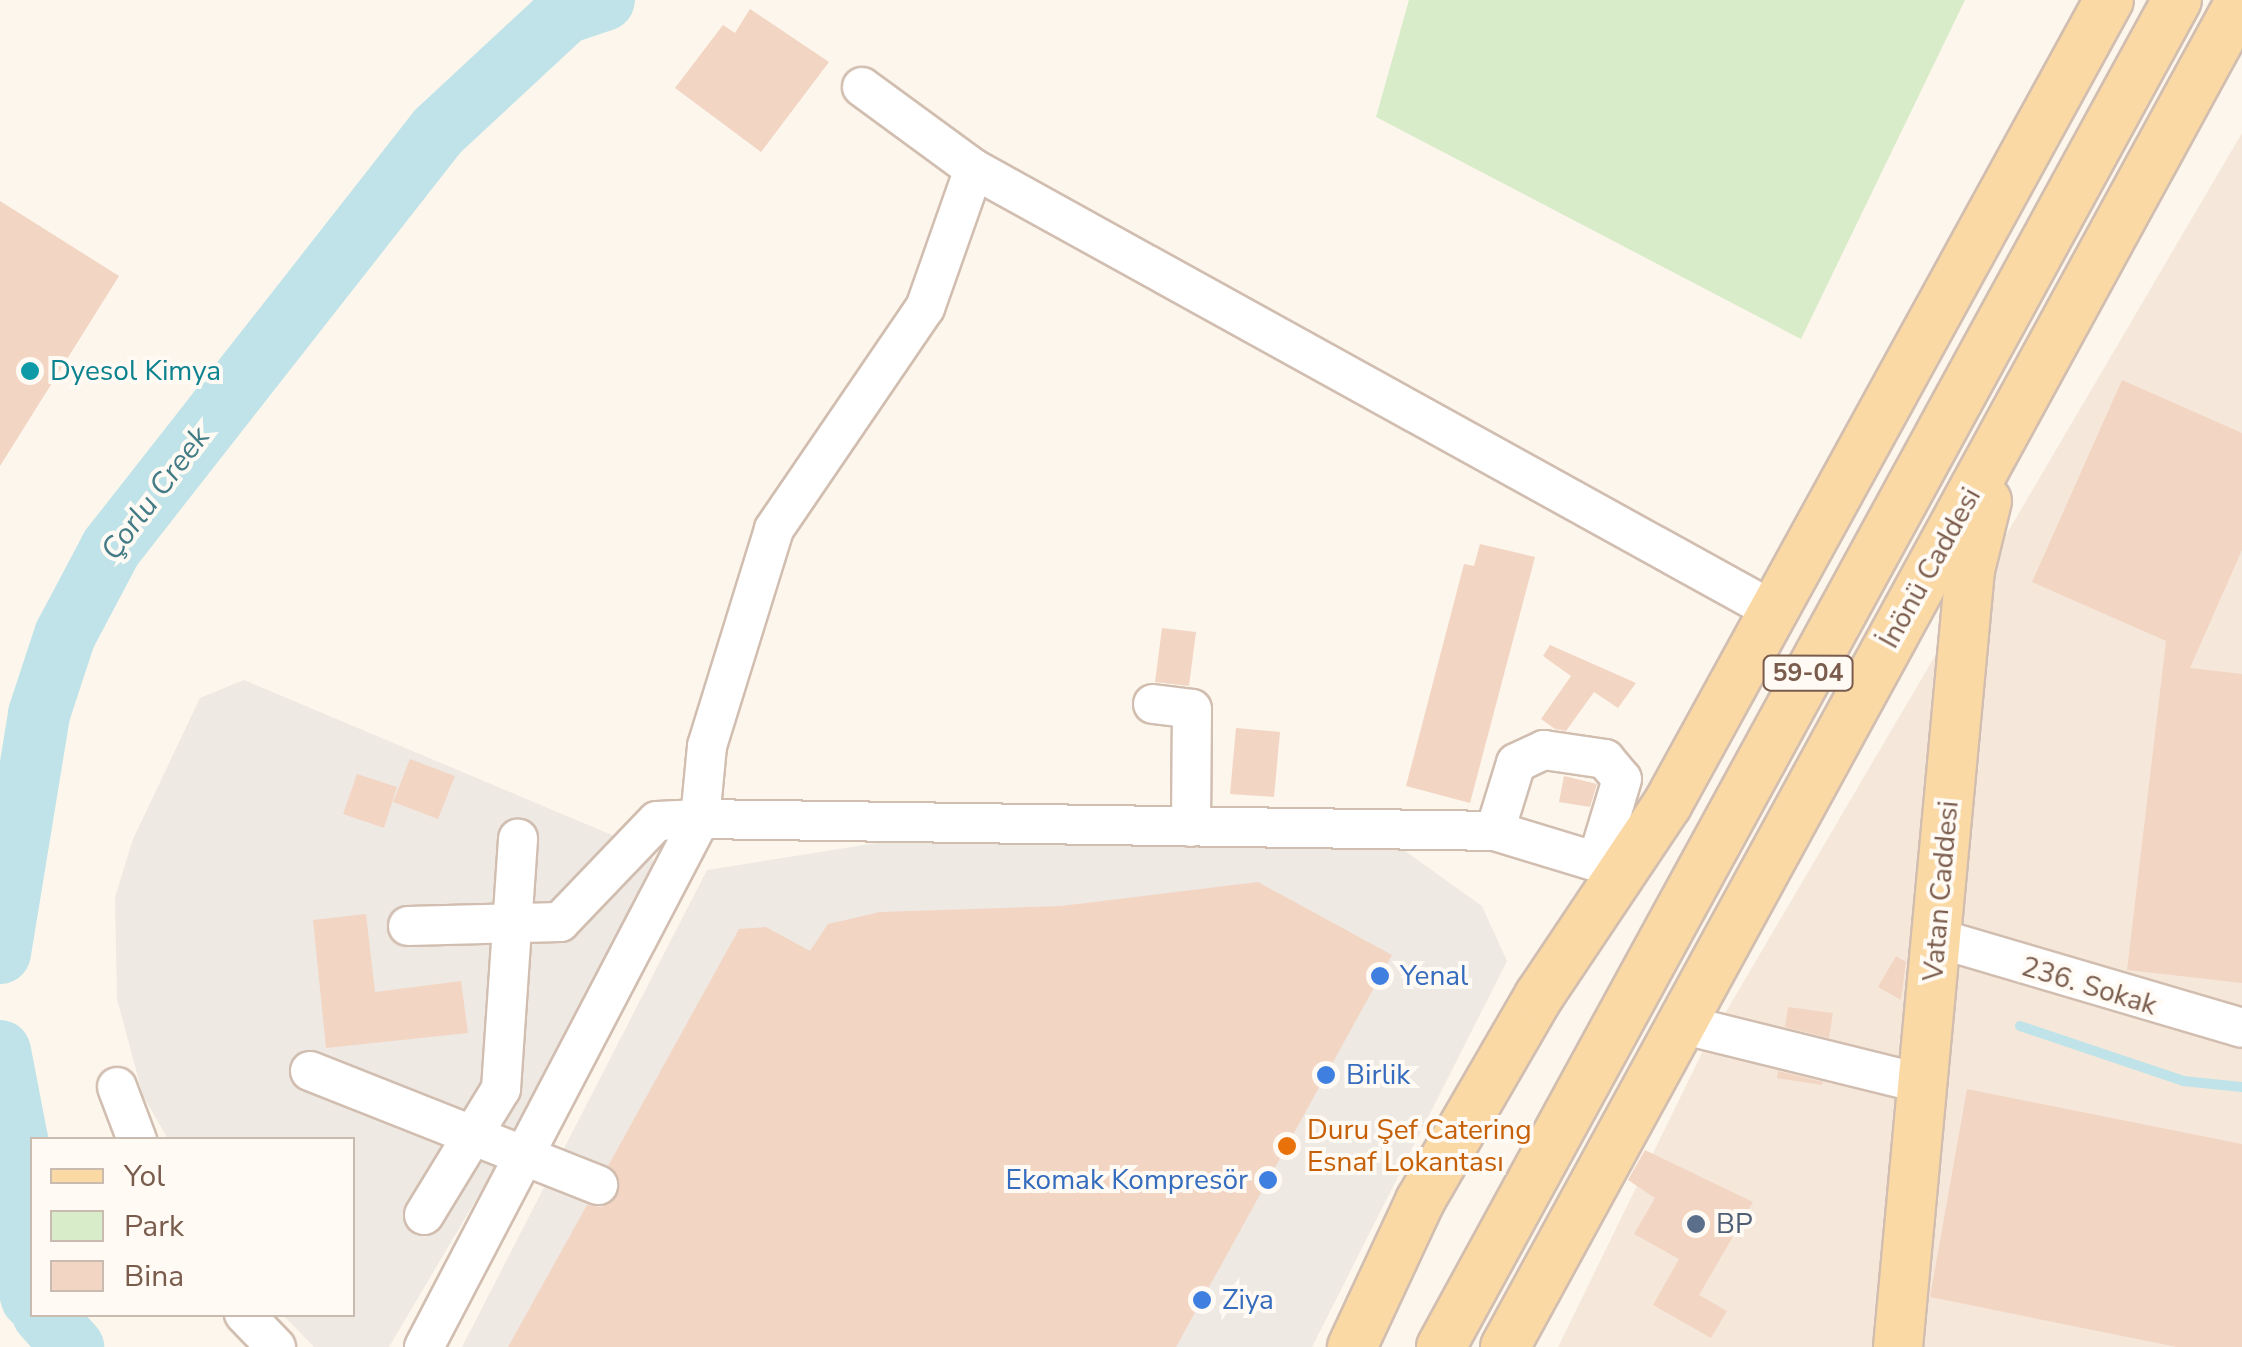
<!DOCTYPE html>
<meta charset="utf-8">
<style>
body{margin:0}
#map{position:relative;width:2242px;height:1347px;overflow:hidden;background:#fdf6ec;font-family:"Nunito Sans",sans-serif}
div>[style]{position:absolute}
.residential>*{inset:0;background:#f5e8da}
.industrial>*{inset:0;background:#efe9e4}
.green>*{inset:0;background:#d8ecc9}
.stream>*{height:10px;margin:-5px;padding:0 5px;transform-origin:5px;border-radius:5px;background:#bfe3e8}
.river>*{height:62px;margin:-31px;padding:0 31px;transform-origin:31px;border-radius:31px;background:#bfe3e8}
.building>*{inset:0;background:#f3d5c3}
.roads{filter:drop-shadow(2px 0 #d1beb0) drop-shadow(-2px 0 #d1beb0) drop-shadow(0 2px #d1beb0) drop-shadow(0 -2px #d1beb0)}
.minor>*{height:38px;margin:-19px;padding:0 19px;transform-origin:19px;border-radius:19px;background:#fff}
.major>*{height:48px;margin:-24px;padding:0 24px;transform-origin:24px;border-radius:24px;background:#fbd9a5}
.dots>*{width:28px;height:28px;translate:-50% -50%;box-sizing:border-box;border:5px solid #fffaf3;border-radius:50%}
span{translate:-50% -50%;white-space:nowrap;text-align:center;line-height:1.15;-webkit-text-stroke:8px #fffaf3;paint-order:stroke}
.shield-label span{padding:2px 8px;background:#fffaf3;border:2px solid;border-radius:8px;-webkit-text-stroke-width:0}
.shield-label{font-size:25px;color:#7a5c4d;font-weight:700}
.culture-label{font-size:28px;color:#0d838f}
.left{translate:0 -50%;text-align:left}
.street-label{font-size:28px;color:#7a5c4d}
.shop-label{font-size:28px;color:#366cbe}
.right{translate:-100% -50%;text-align:right}
.food-label{font-size:28px;color:#c56008}
.service-label{font-size:28px;color:#4e5e75}
.water-label{font-size:30px;color:#437c86;font-style:italic}
.legend{position:absolute;left:30px;top:1137px;width:325px;height:180px;box-sizing:border-box;background:#fffaf3;border:2px solid #cabbb1;margin:0;padding:12px 18px;list-style:none;font-size:30px;color:#7a5c4d}
.legend li{display:flex;align-items:center;gap:20px;height:50px}
.legend b{width:50px;border:2px solid #cabbb1}
</style>
<div id="map">
<div class="residential">
<i style="clip-path:polygon(2242px 133px,2242px 1347px,1558px 1347px,1703px 1051px)"></i>
</div>
<div class="industrial">
<i style="clip-path:polygon(244px 680px,650px 851px,662px 885px,389px 1347px,314px 1347px,283px 1315px,352px 1314px,352px 1140px,168px 1139px,143px 1096px,117px 999px,115px 897px,133px 839px,200px 698px)"></i>
<i style="clip-path:polygon(914px 837px,1401px 848px,1482px 906px,1507px 961px,1312px 1347px,462px 1347px,707px 870px)"></i>
</div>
<div class="green">
<i style="clip-path:polygon(1409px 0,1965px 0,1801px 339px,1376px 117px)"></i>
</div>
<div class="stream">
<i style="left:2020px;top:1026px;width:172px;rotate:18.6deg"></i>
<i style="left:2183px;top:1081px;width:59px;rotate:5.8deg"></i>
</div>
<div class="river">
<i style="left:0;top:953px;width:242px;rotate:-80.7deg"></i>
<i style="left:39px;top:714px;width:83px;rotate:-71.8deg"></i>
<i style="left:65px;top:635px;width:98px;rotate:-62.1deg"></i>
<i style="left:111px;top:548px;width:530px;rotate:-51.9deg"></i>
<i style="left:438px;top:131px;width:173px;rotate:-42.9deg"></i>
<i style="left:565px;top:13px;width:41px;rotate:-18.4deg"></i>
<i style="left:0;top:1051px;width:90px;rotate:79.1deg"></i>
<i style="left:17px;top:1139px;width:103px;rotate:91.1deg"></i>
<i style="left:15px;top:1242px;width:59px;rotate:73.4deg"></i>
<i style="left:43px;top:1314px;width:45px;rotate:47.7deg"></i>
</div>
<div class="building">
<i style="clip-path:polygon(750px 9px,829px 62px,761px 152px,675px 88px,723px 25px,735px 33px)"></i>
<i style="clip-path:polygon(0 201px,119px 276px,0 466px)"></i>
<i style="clip-path:polygon(2122px 380px,2242px 433px,2242px 550px,2190px 668px,2242px 674px,2242px 983px,2127px 970px,2166px 641px,2032px 582px)"></i>
<i style="clip-path:polygon(1480px 544px,1535px 557px,1470px 803px,1406px 786px,1464px 564px,1474px 566px)"></i>
<i style="clip-path:polygon(1162px 628px,1196px 632px,1189px 686px,1155px 682px)"></i>
<i style="clip-path:polygon(1550px 645px,1609px 671px,1636px 683px,1618px 708px,1594px 692px,1566px 731px,1555px 729px,1541px 719px,1571px 676px,1543px 656px)"></i>
<i style="clip-path:polygon(1236px 728px,1280px 732px,1274px 797px,1230px 794px)"></i>
<i style="clip-path:polygon(410px 759px,455px 776px,438px 819px,393px 802px)"></i>
<i style="clip-path:polygon(357px 774px,397px 787px,384px 828px,343px 814px)"></i>
<i style="clip-path:polygon(1564px 776px,1597px 784px,1590px 807px,1559px 802px)"></i>
<i style="clip-path:polygon(1258px 882px,1392px 955px,1176px 1347px,508px 1347px,587px 1205px,602px 1207px,618px 1194px,608px 1166px,739px 929px,766px 927px,810px 951px,828px 924px,880px 912px,1061px 906px)"></i>
<i style="clip-path:polygon(366px 914px,375px 992px,461px 981px,468px 1033px,326px 1048px,313px 920px)"></i>
<i style="clip-path:polygon(1896px 956px,1906px 962px,1901px 1000px,1878px 987px)"></i>
<i style="clip-path:polygon(1788px 1007px,1833px 1013px,1829px 1038px,1785px 1027px)"></i>
<i style="clip-path:polygon(1778px 1071px,1823px 1082px,1822px 1085px,1777px 1078px)"></i>
<i style="clip-path:polygon(1967px 1089px,2242px 1144px,2242px 1347px,2177px 1347px,1930px 1297px)"></i>
<i style="clip-path:polygon(1645px 1150px,1753px 1202px,1699px 1295px,1727px 1311px,1711px 1338px,1653px 1305px,1679px 1259px,1634px 1234px,1655px 1198px,1628px 1180px)"></i>
</div>
<div class="roads">
<div class="minor">
<i style="left:862px;top:87px;width:139px;rotate:36.2deg"></i>
<i style="left:1153px;top:704px;width:39px;rotate:7deg"></i>
<i style="left:1192px;top:709px;width:118px;rotate:90.5deg"></i>
<i style="left:1495px;top:831px;width:71px;rotate:-72.8deg"></i>
<i style="left:1516px;top:763px;width:31px;rotate:-25deg"></i>
<i style="left:1544px;top:750px;width:62px;rotate:8.4deg"></i>
<i style="left:1605px;top:759px;width:26px;rotate:50deg"></i>
<i style="left:1622px;top:779px;width:87px;rotate:106.8deg"></i>
<i style="left:408px;top:926px;width:152px;rotate:-1.5deg"></i>
<i style="left:560px;top:922px;width:140px;rotate:-46.2deg"></i>
<i style="left:657px;top:821px;width:43px;rotate:-2.7deg"></i>
<i style="left:700px;top:819px;width:795px;rotate:0.86deg"></i>
<i style="left:1495px;top:831px;width:134px;rotate:16.9deg"></i>
<i style="left:1937px;top:938px;width:318px;rotate:16.4deg"></i>
<i style="left:1681px;top:1024px;width:249px;rotate:13.9deg"></i>
<i style="left:310px;top:1071px;width:310px;rotate:21.6deg"></i>
<i style="left:117px;top:1087px;width:57px;rotate:69.3deg"></i>
<i style="left:424px;top:1215px;width:148px;rotate:-58.6deg"></i>
<i style="left:501px;top:1089px;width:251px;rotate:-86.1deg"></i>
<i style="left:244px;top:1314px;width:46px;rotate:45.9deg"></i>
<i style="left:424px;top:1347px;width:596px;rotate:-62.4deg"></i>
<i style="left:700px;top:819px;width:73px;rotate:-84.5deg"></i>
<i style="left:707px;top:746px;width:227px;rotate:-72.8deg"></i>
<i style="left:774px;top:529px;width:268px;rotate:-55.7deg"></i>
<i style="left:925px;top:308px;width:147px;rotate:-70.6deg"></i>
<i style="left:974px;top:169px;width:912px;rotate:28.93deg"></i>
</div>
<div class="major">
<i style="left:1352px;top:1347px;width:161px;rotate:-65deg"></i>
<i style="left:1420px;top:1201px;width:237px;rotate:-59.9deg"></i>
<i style="left:1539px;top:996px;width:230px;rotate:-56.2deg"></i>
<i style="left:1667px;top:805px;width:918px;rotate:-61.23deg"></i>
<i style="left:1441px;top:1347px;width:1535px;rotate:-61.35deg"></i>
<i style="left:1505px;top:1347px;width:1535px;rotate:-61.35deg"></i>
<i style="left:1898px;top:1347px;width:780px;rotate:-84.71deg"></i>
<i style="left:1970px;top:570px;width:71px;rotate:-76.2deg"></i>
</div>
</div>
<div class="dots">
<i style="left:30px;top:371px;background:#0f9aa8"></i>
<i style="left:1380px;top:976px;background:#3f7fe0"></i>
<i style="left:1326px;top:1075px;background:#3f7fe0"></i>
<i style="left:1287px;top:1146px;background:#e8710a"></i>
<i style="left:1268px;top:1180px;background:#3f7fe0"></i>
<i style="left:1696px;top:1224px;background:#5c6f8a"></i>
<i style="left:1202px;top:1300px;background:#3f7fe0"></i>
</div>
<div class="shield-label">
<span style="left:1808px;top:673px">59-04</span>
</div>
<div class="culture-label">
<span class="left" style="left:50px;top:371px">Dyesol Kimya</span>
</div>
<div class="street-label">
<span style="left:1930px;top:568px;rotate:-61deg">İnönü Caddesi</span>
<span style="left:1941px;top:891px;rotate:-85deg">Vatan Caddesi</span>
<span style="left:2089px;top:986px;rotate:17deg">236. Sokak</span>
</div>
<div class="shop-label">
<span class="left" style="left:1400px;top:976px">Yenal</span>
<span class="left" style="left:1346px;top:1075px">Birlik</span>
<span class="right" style="left:1248px;top:1180px">Ekomak Kompresör</span>
<span class="left" style="left:1222px;top:1300px">Ziya</span>
</div>
<div class="food-label">
<span class="left" style="left:1307px;top:1146px">Duru Şef Catering<br>Esnaf Lokantası</span>
</div>
<div class="service-label">
<span class="left" style="left:1716px;top:1224px">BP</span>
</div>
<div class="water-label">
<span style="left:156px;top:494px;rotate:-53deg">Çorlu Creek</span>
</div>
<ul class="legend">
<li><b style="height:12px;background:#fbd9a5"></b>Yol</li>
<li><b style="height:28px;background:#d8ecc9"></b>Park</li>
<li><b style="height:28px;background:#f3d5c3"></b>Bina</li>
</ul>
</div>
